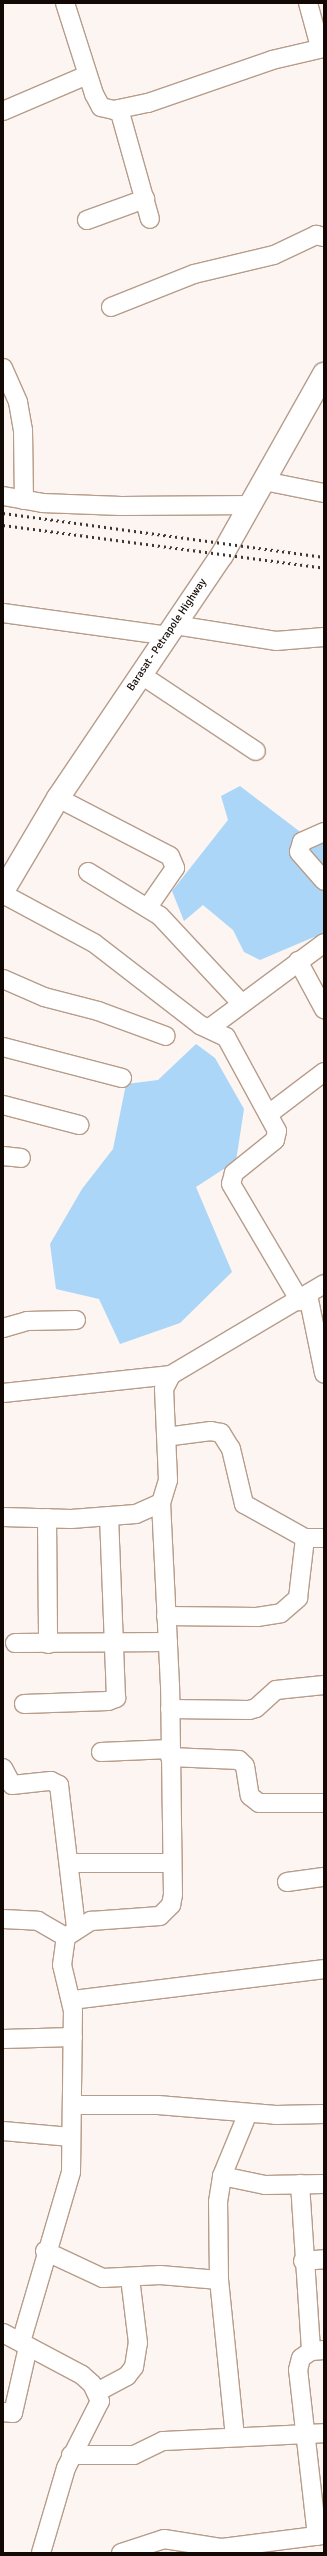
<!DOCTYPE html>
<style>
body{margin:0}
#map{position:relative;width:327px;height:2556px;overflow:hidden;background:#fcf5f2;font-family:Signika,sans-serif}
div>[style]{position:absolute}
.water>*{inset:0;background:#abd6f7}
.roads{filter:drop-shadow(1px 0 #b79c8a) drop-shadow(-1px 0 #b79c8a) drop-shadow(0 1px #b79c8a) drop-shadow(0 -1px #b79c8a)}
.minor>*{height:18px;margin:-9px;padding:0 9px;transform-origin:9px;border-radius:9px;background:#fff}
.highway>*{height:22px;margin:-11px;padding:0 11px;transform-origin:11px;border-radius:11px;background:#fff}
.rail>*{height:3px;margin-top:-1.5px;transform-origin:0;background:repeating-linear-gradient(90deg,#403733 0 2px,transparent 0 6px)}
span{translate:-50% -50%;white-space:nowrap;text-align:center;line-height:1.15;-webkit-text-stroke:4px #fff;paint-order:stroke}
.street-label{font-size:11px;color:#120904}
.frame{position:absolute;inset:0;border:4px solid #120904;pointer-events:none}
</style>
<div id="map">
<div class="water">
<i style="clip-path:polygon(240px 786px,303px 834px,311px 849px,324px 843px,324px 937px,314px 937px,260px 960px,244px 952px,233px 930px,203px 905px,184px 921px,172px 891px,228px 820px,221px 796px)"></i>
<i style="clip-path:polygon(196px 1044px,215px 1058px,244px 1109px,236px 1161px,196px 1187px,232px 1272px,180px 1323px,120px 1344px,99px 1299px,56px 1289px,50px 1244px,82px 1189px,113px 1149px,126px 1084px,158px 1080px)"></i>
</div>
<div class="roads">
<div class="minor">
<i style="left:65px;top:3px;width:96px;rotate:72.3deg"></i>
<i style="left:94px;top:94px;width:15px;rotate:62deg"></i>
<i style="left:101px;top:107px;width:13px;rotate:13deg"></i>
<i style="left:114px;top:110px;width:35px;rotate:-12deg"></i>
<i style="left:148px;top:103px;width:131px;rotate:-19.1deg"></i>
<i style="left:272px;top:60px;width:53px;rotate:-13deg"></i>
<i style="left:308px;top:3px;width:46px;rotate:74.7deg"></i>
<i style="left:119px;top:109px;width:114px;rotate:74.3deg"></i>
<i style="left:3px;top:111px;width:91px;rotate:-23.2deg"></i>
<i style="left:87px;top:220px;width:62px;rotate:-19.9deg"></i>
<i style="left:111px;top:307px;width:89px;rotate:-21.7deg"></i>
<i style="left:194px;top:274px;width:82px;rotate:-13.4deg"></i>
<i style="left:274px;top:255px;width:47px;rotate:-25.5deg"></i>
<i style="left:316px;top:235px;width:8px;rotate:14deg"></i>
<i style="left:3px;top:368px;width:37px;rotate:66deg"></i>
<i style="left:18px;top:402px;width:28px;rotate:80deg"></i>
<i style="left:23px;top:430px;width:70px;rotate:89.2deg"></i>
<i style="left:264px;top:481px;width:61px;rotate:11.3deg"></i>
<i style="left:3px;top:496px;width:40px;rotate:10deg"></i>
<i style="left:42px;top:503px;width:79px;rotate:2.2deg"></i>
<i style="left:121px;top:506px;width:131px;rotate:-0.4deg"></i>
<i style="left:3px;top:613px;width:167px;rotate:7.9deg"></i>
<i style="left:175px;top:625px;width:102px;rotate:9deg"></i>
<i style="left:276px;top:641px;width:48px;rotate:-4.8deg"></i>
<i style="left:140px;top:674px;width:139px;rotate:33.6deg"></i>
<i style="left:58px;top:798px;width:126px;rotate:27.4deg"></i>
<i style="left:170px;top:856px;width:13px;rotate:67deg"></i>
<i style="left:175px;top:868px;width:47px;rotate:124.7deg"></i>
<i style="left:324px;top:832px;width:24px;rotate:156deg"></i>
<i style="left:302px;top:842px;width:10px;rotate:107deg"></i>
<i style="left:299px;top:852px;width:38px;rotate:49deg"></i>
<i style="left:88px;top:872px;width:84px;rotate:31.4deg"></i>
<i style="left:160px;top:916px;width:120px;rotate:47deg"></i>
<i style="left:3px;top:894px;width:103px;rotate:28.3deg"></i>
<i style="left:94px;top:943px;width:134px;rotate:37.7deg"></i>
<i style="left:200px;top:1025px;width:29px;rotate:25deg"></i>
<i style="left:226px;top:1037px;width:107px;rotate:61.5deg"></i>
<i style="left:277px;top:1131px;width:9px;rotate:103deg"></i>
<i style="left:275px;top:1140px;width:53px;rotate:141.2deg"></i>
<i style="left:234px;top:1173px;width:11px;rotate:105deg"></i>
<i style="left:231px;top:1184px;width:136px;rotate:59.5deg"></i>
<i style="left:298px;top:961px;width:55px;rotate:61.6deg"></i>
<i style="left:3px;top:979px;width:45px;rotate:23.7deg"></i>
<i style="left:44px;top:997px;width:56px;rotate:14.5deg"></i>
<i style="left:98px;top:1011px;width:72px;rotate:20.2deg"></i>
<i style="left:211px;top:1027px;width:141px;rotate:-36.6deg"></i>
<i style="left:3px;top:1047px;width:123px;rotate:14.6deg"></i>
<i style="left:3px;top:1105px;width:79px;rotate:14.7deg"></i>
<i style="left:270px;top:1113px;width:68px;rotate:-37.2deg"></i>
<i style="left:3px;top:1156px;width:18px;rotate:6deg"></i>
<i style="left:308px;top:1295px;width:80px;rotate:78.4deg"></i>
<i style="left:3px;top:1328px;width:25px;rotate:-16deg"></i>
<i style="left:27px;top:1321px;width:49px;rotate:-1.2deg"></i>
<i style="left:3px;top:1393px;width:169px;rotate:-6.1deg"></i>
<i style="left:3px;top:1517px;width:68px;rotate:1.7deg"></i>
<i style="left:71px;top:1519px;width:65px;rotate:-4.4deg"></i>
<i style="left:136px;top:1514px;width:27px;rotate:-24deg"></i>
<i style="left:161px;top:1503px;width:24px;rotate:-73deg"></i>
<i style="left:168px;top:1480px;width:91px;rotate:-92.5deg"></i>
<i style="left:164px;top:1389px;width:16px;rotate:-63deg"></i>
<i style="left:171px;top:1375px;width:178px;rotate:-30.7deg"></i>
<i style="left:47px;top:1518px;width:126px;rotate:89.5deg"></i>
<i style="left:305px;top:1538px;width:19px"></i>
<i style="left:166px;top:1616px;width:91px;rotate:0.6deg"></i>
<i style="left:257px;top:1617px;width:24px;rotate:-9deg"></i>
<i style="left:281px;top:1613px;width:23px;rotate:-41deg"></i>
<i style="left:298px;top:1598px;width:60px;rotate:-83.3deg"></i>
<i style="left:305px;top:1538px;width:70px;rotate:-150.9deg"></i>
<i style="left:244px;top:1504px;width:57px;rotate:-103.3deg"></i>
<i style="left:231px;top:1449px;width:19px;rotate:-122deg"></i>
<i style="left:221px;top:1433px;width:10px;rotate:-169deg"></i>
<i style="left:211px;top:1431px;width:45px;rotate:172.4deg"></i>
<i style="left:15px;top:1643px;width:153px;rotate:-0.4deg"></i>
<i style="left:24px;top:1704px;width:84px;rotate:-2deg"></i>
<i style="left:108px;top:1701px;width:9px;rotate:-21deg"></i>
<i style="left:116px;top:1698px;width:182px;rotate:-92.2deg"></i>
<i style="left:170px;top:1709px;width:79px;rotate:0.7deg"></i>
<i style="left:249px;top:1710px;width:7px;rotate:-16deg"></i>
<i style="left:256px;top:1708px;width:27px;rotate:-42deg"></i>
<i style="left:276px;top:1690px;width:48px;rotate:-5.9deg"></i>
<i style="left:101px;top:1752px;width:69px;rotate:-2.5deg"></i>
<i style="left:170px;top:1757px;width:69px;rotate:2.5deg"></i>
<i style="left:239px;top:1760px;width:8px;rotate:45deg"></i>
<i style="left:245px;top:1766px;width:30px;rotate:81deg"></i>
<i style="left:250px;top:1796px;width:11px;rotate:38deg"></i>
<i style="left:259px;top:1803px;width:65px"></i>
<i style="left:3px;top:1768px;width:19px;rotate:62deg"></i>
<i style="left:12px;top:1785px;width:39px;rotate:-6deg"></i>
<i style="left:51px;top:1781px;width:9px;rotate:27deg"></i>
<i style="left:59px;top:1785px;width:143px;rotate:83.2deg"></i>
<i style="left:71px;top:1863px;width:99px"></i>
<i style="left:287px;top:1882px;width:37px;rotate:-8deg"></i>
<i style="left:3px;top:1919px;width:35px;rotate:3deg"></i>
<i style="left:38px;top:1921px;width:32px;rotate:30deg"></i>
<i style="left:72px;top:2000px;width:254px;rotate:-7deg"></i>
<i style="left:3px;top:2039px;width:70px;rotate:-1.6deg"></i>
<i style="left:72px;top:2105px;width:86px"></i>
<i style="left:158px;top:2105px;width:118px;rotate:4.8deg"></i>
<i style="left:276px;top:2115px;width:48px;rotate:-1.2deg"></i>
<i style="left:3px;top:2131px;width:68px;rotate:5deg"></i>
<i style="left:222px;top:2176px;width:44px;rotate:11.8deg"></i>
<i style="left:265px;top:2185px;width:59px;rotate:-1deg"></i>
<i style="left:300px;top:2184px;width:167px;rotate:86.2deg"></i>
<i style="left:45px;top:2251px;width:64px;rotate:25deg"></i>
<i style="left:103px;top:2278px;width:57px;rotate:-3deg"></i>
<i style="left:160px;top:2275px;width:59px;rotate:4.8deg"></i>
<i style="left:303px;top:2261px;width:21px;rotate:-5deg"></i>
<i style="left:3px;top:2333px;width:89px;rotate:28deg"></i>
<i style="left:82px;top:2375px;width:13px;rotate:42deg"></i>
<i style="left:92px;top:2384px;width:19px;rotate:65deg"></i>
<i style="left:100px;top:2401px;width:75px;rotate:116.9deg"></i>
<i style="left:66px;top:2468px;width:89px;rotate:106.4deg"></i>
<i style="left:97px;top:2392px;width:34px;rotate:-28deg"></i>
<i style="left:127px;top:2376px;width:11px;rotate:-52deg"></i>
<i style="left:134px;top:2367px;width:24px;rotate:-81deg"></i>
<i style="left:138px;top:2343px;width:65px;rotate:-97deg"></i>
<i style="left:3px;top:2412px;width:10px;rotate:6deg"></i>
<i style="left:13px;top:2413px;width:68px;rotate:-77.2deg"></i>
<i style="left:28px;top:2347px;width:9px;rotate:-144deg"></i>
<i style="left:21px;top:2342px;width:177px;rotate:-73.6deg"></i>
<i style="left:71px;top:2172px;width:161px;rotate:-89.3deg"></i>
<i style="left:73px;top:2011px;width:47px;rotate:-103.4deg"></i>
<i style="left:62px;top:1965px;width:28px;rotate:-82deg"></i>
<i style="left:66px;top:1937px;width:30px;rotate:-33deg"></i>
<i style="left:91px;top:1921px;width:69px;rotate:-4.1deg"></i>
<i style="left:160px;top:1916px;width:16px;rotate:-45deg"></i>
<i style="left:171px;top:1905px;width:10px;rotate:-79deg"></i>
<i style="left:173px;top:1895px;width:209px;rotate:-90.8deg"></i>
<i style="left:170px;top:1686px;width:183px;rotate:-92.8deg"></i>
<i style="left:235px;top:2437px;width:158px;rotate:-95.8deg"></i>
<i style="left:219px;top:2280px;width:78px;rotate:-90.7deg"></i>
<i style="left:218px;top:2202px;width:26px;rotate:-81deg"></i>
<i style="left:222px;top:2176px;width:68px;rotate:-67.6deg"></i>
<i style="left:71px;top:2455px;width:63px"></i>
<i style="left:134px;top:2455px;width:32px;rotate:-26deg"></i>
<i style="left:163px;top:2441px;width:161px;rotate:-2.8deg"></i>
<i style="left:317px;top:2536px;width:167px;rotate:-96.5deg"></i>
<i style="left:298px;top:2370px;width:12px;rotate:-76deg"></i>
<i style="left:301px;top:2358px;width:12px;rotate:-35deg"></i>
<i style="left:311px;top:2351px;width:13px;rotate:-4deg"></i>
<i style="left:121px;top:2553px;width:45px;rotate:-18deg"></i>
<i style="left:164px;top:2539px;width:59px;rotate:8.8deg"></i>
<i style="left:222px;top:2548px;width:103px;rotate:-7.3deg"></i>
</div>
<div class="highway">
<i style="left:3px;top:891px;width:108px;rotate:-59.4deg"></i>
<i style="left:58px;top:798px;width:293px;rotate:-56deg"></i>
<i style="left:222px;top:555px;width:208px;rotate:-60.6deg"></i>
</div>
</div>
<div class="rail">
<i style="left:3px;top:513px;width:324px;rotate:7.8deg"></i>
<i style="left:3px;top:525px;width:324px;rotate:7.6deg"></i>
</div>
<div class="street-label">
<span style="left:167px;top:635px;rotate:-56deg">Barasat - Petrapole Highway</span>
</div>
<div class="frame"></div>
</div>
